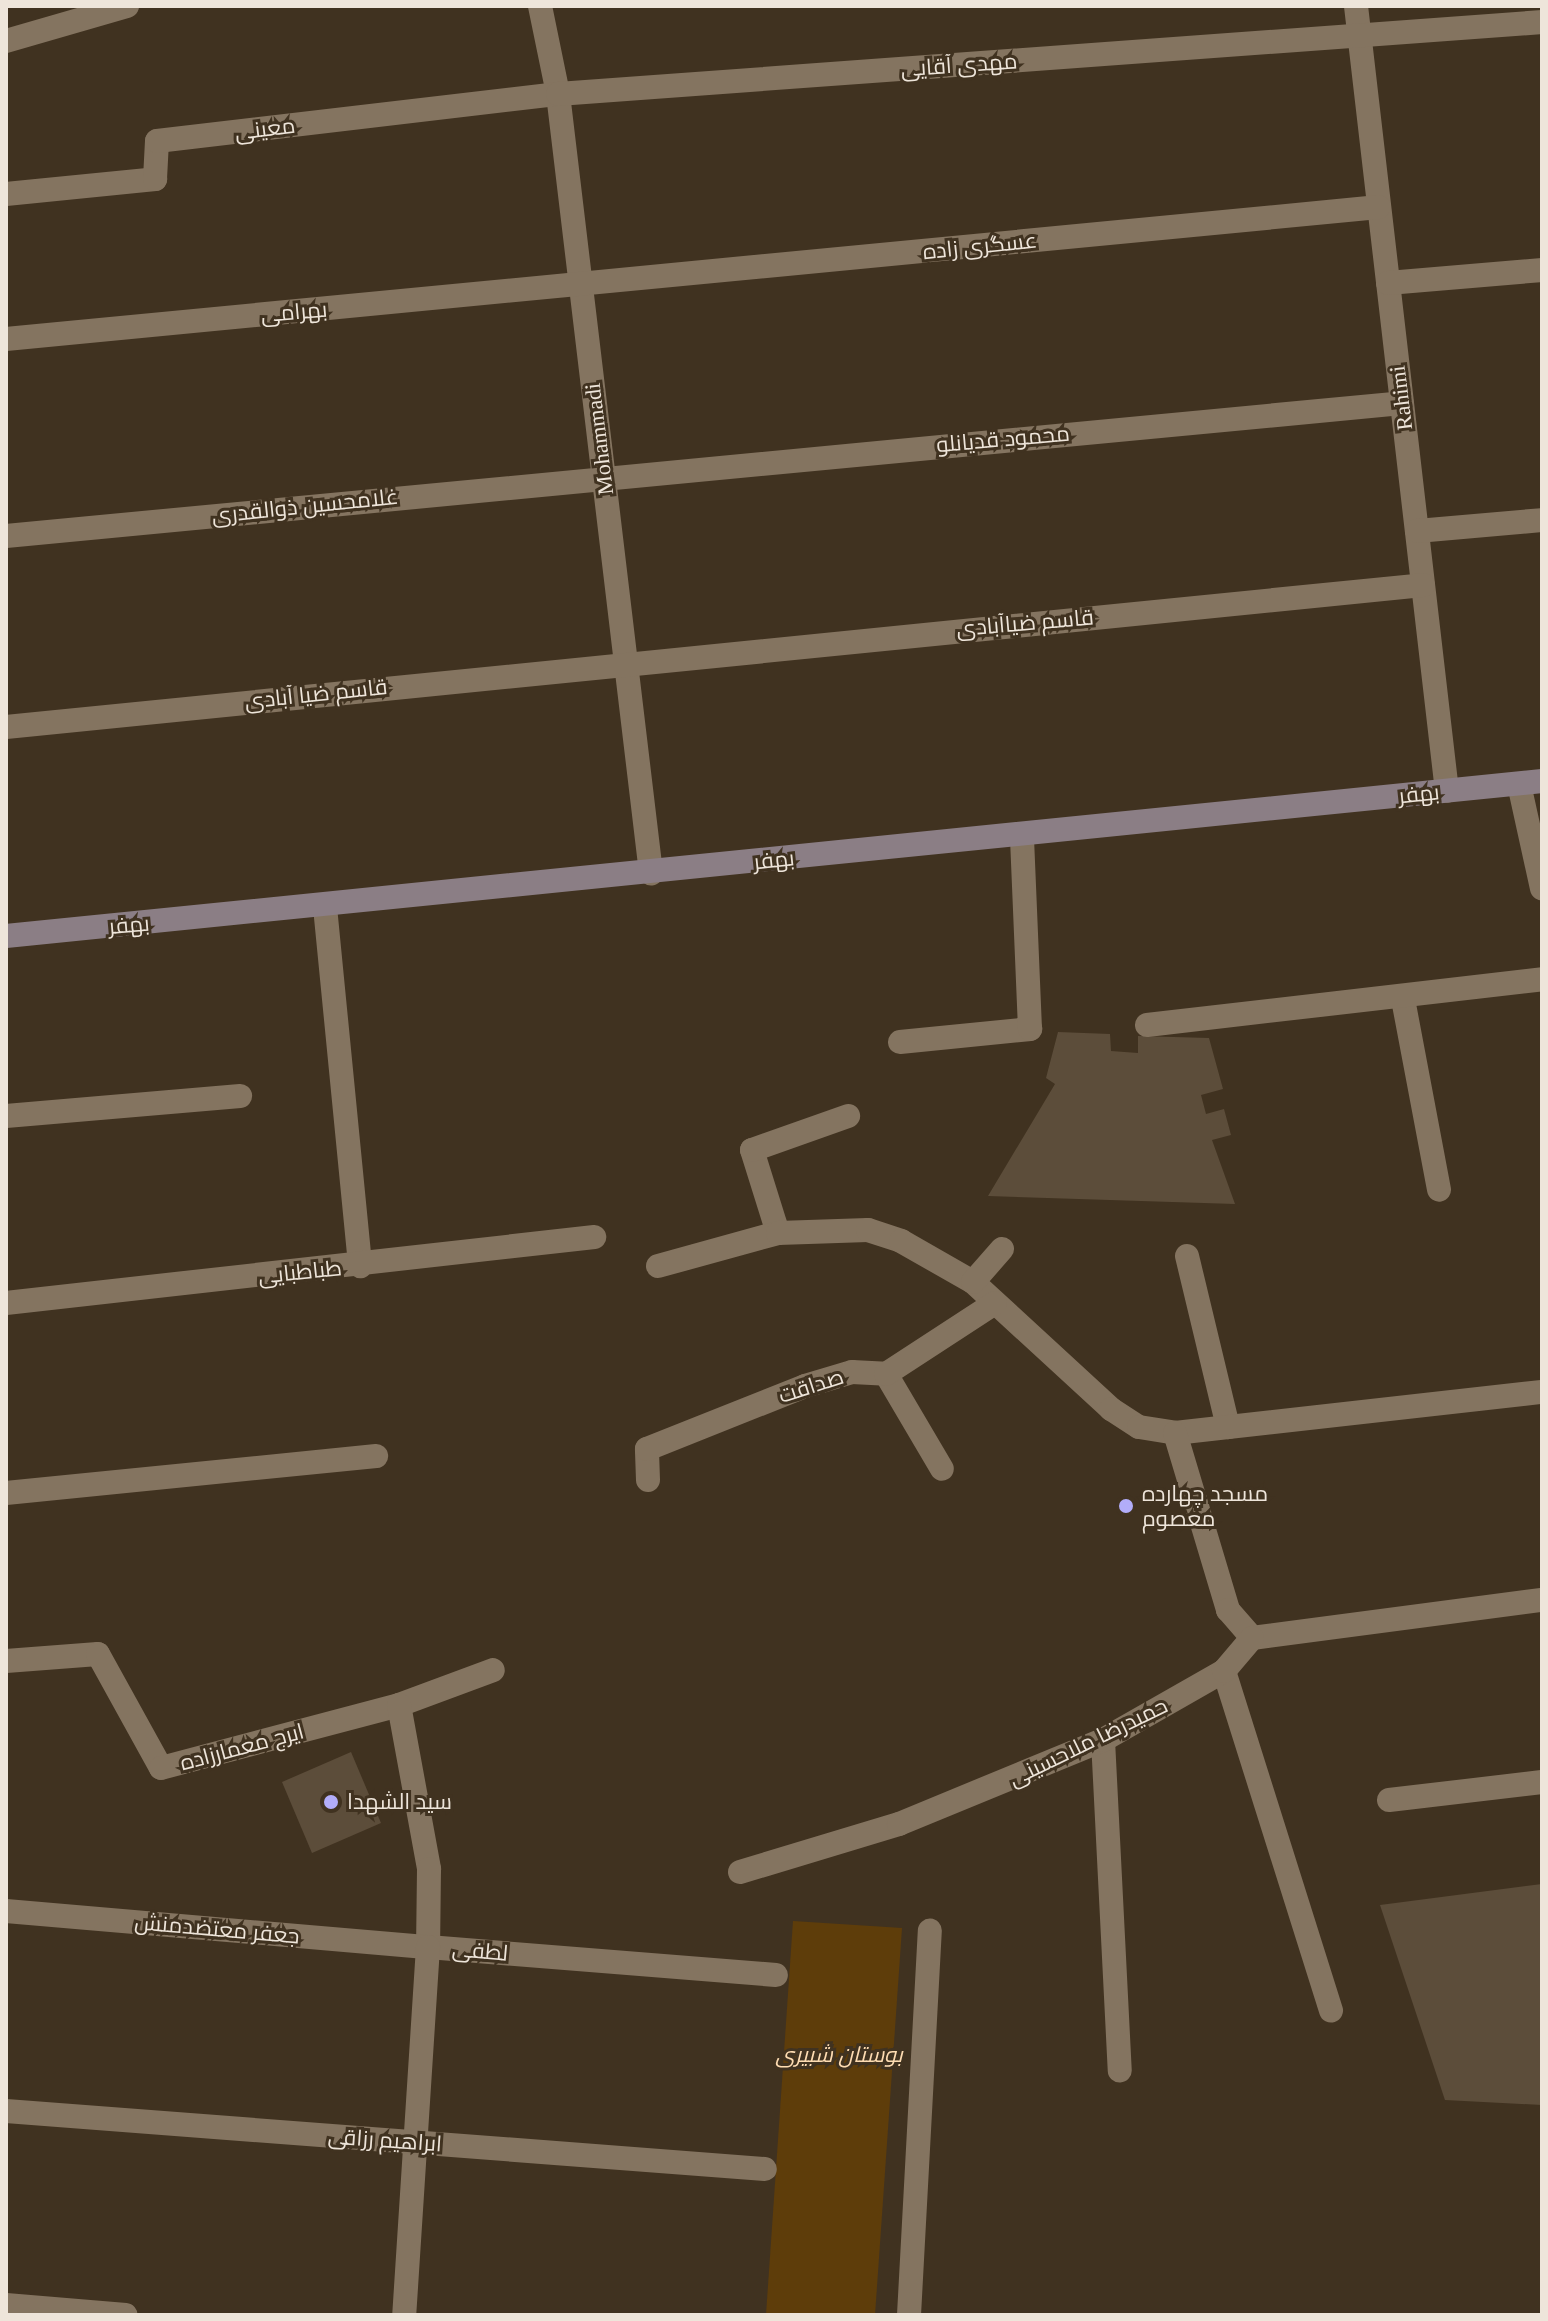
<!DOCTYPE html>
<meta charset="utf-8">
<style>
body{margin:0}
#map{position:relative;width:1548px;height:2321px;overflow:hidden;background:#403220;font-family:"Times New Roman",Cairo,serif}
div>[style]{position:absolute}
.green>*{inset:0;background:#5e3d0a}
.building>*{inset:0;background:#5c4d3a}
.street>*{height:24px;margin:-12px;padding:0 12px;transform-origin:12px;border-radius:12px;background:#847460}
.secondary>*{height:24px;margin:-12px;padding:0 12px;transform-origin:12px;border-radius:12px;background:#8b7e85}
.dots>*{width:22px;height:22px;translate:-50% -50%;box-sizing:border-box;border:4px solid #403220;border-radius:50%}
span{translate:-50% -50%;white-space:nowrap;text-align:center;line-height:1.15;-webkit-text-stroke:6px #403220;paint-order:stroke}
.street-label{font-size:22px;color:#eee5da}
.poi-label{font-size:22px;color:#eee5da}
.left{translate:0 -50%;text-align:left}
.park-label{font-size:22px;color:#fedcb2;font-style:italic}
.frame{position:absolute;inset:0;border:8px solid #eee5da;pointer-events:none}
</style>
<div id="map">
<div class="green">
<i style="clip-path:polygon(793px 1921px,902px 1928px,875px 2315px,766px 2315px)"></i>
</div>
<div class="building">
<i style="clip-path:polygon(1058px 1032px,1110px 1034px,1111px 1051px,1138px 1053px,1138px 1036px,1209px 1038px,1223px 1089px,1201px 1095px,1206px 1114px,1224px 1109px,1231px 1135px,1212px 1140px,1235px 1204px,988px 1196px,1055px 1084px,1046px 1078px)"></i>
<i style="clip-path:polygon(351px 1752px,381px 1823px,312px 1853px,282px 1782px)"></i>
<i style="clip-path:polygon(1542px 1884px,1542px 2105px,1445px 2100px,1380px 1905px)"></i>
</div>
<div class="street">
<i style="left:540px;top:6px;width:90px;rotate:78.4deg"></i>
<i style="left:558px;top:94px;width:785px;rotate:83.19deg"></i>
<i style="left:1356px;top:6px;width:790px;rotate:83.39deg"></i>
<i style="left:6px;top:41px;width:126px;rotate:-16.1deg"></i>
<i style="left:6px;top:194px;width:150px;rotate:-5.7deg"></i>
<i style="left:155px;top:179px;width:38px;rotate:-87deg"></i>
<i style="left:157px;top:141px;width:404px;rotate:-6.7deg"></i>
<i style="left:558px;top:94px;width:987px;rotate:-4.18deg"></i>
<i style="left:1388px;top:283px;width:155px;rotate:-4.8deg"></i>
<i style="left:6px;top:339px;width:1379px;rotate:-5.49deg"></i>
<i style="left:1417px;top:531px;width:125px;rotate:-5deg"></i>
<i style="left:6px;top:536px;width:1402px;rotate:-5.44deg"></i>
<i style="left:6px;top:727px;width:1424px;rotate:-5.72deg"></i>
<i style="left:1519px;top:784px;width:107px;rotate:77.6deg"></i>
<i style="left:325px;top:907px;width:361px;rotate:84.4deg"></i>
<i style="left:1403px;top:999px;width:194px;rotate:79.3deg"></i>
<i style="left:1147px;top:1025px;width:398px;rotate:-6.6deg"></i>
<i style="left:900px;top:1042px;width:131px;rotate:-5.7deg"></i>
<i style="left:1030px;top:1029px;width:194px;rotate:-92.4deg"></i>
<i style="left:6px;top:1116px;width:235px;rotate:-4.9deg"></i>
<i style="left:778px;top:1233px;width:87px;rotate:-107.4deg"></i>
<i style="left:752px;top:1150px;width:102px;rotate:-19.5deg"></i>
<i style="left:1187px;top:1256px;width:176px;rotate:76.5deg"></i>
<i style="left:658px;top:1266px;width:124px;rotate:-15.4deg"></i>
<i style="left:778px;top:1233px;width:90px;rotate:-1.9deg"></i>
<i style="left:868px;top:1230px;width:35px;rotate:18deg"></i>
<i style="left:901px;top:1241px;width:83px;rotate:29.7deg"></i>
<i style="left:973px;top:1282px;width:188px;rotate:42.6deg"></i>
<i style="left:1111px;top:1409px;width:33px;rotate:33deg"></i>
<i style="left:1139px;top:1427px;width:36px;rotate:9deg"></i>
<i style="left:1175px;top:1433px;width:369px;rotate:-6.4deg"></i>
<i style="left:973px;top:1282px;width:44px;rotate:-48.7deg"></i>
<i style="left:6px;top:1303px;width:592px;rotate:-6.4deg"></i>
<i style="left:886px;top:1374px;width:110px;rotate:59.5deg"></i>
<i style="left:1175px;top:1433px;width:185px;rotate:73.3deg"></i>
<i style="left:1228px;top:1610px;width:37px;rotate:49deg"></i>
<i style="left:648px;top:1480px;width:31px;rotate:-92deg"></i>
<i style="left:647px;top:1449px;width:170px;rotate:-21.7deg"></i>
<i style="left:805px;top:1386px;width:49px;rotate:-16.6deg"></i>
<i style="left:852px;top:1372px;width:34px;rotate:3deg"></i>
<i style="left:886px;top:1374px;width:130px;rotate:-33.1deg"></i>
<i style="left:6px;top:1493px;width:372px;rotate:-5.7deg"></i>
<i style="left:1252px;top:1638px;width:292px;rotate:-7.5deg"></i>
<i style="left:6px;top:1661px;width:92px;rotate:-4.4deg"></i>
<i style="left:98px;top:1654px;width:130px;rotate:61.1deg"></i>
<i style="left:161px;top:1768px;width:246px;rotate:-14.8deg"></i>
<i style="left:399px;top:1705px;width:100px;rotate:-20.4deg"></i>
<i style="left:1224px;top:1671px;width:356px;rotate:72.5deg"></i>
<i style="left:399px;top:1705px;width:167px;rotate:79.6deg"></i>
<i style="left:429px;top:1869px;width:78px;rotate:90.7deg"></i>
<i style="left:428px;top:1947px;width:349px;rotate:4.6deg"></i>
<i style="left:1103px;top:1740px;width:331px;rotate:87.1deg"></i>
<i style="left:1389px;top:1800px;width:154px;rotate:-6.7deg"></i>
<i style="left:740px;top:1872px;width:166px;rotate:-16.8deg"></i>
<i style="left:899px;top:1824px;width:221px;rotate:-22.4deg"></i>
<i style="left:1103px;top:1740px;width:139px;rotate:-29.7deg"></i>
<i style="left:1224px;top:1671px;width:43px;rotate:-49.7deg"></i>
<i style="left:6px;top:1911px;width:424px;rotate:4.9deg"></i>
<i style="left:428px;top:1947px;width:369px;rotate:93.7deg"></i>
<i style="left:6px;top:2111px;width:761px;rotate:4.37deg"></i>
<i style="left:6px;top:2305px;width:120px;rotate:4.8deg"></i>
<i style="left:909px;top:2315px;width:385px;rotate:-86.9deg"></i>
</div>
<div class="secondary">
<i style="left:6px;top:936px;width:1544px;rotate:-5.76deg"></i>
</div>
<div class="dots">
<i style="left:1126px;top:1506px;background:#b2adf9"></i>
<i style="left:331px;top:1802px;background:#b2adf9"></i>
</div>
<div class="street-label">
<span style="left:959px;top:65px;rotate:-4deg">مهدی آقایی</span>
<span style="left:265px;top:129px;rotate:-7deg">معینی</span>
<span style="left:980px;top:246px;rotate:-6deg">عسگری زاده</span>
<span style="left:294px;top:312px;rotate:-5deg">بهرامی</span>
<span style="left:1401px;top:398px;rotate:-97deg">Rahimi</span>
<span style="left:599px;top:439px;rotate:-97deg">Mohammadi</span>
<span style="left:1003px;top:439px;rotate:-5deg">محمود قدیانلو</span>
<span style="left:305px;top:506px;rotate:-6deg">غلامحسین ذوالقدری</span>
<span style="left:1025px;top:623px;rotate:-5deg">قاسم ضیاآبادی</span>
<span style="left:316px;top:694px;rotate:-6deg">قاسم ضیا آبادی</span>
<span style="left:1419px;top:794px;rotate:-6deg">بهفر</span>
<span style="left:774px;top:860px;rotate:-6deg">بهفر</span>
<span style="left:129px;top:925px;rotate:-5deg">بهفر</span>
<span style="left:300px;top:1272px;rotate:-6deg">طباطبایی</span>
<span style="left:811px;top:1386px;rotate:-18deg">صداقت</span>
<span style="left:1088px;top:1742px;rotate:-26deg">حمیدرضا ملاحسینی</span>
<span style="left:242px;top:1747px;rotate:-15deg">ایرج معمارزاده</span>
<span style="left:217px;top:1929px;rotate:5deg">جعفر معتضدمنش</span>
<span style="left:480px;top:1951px;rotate:5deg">لطفی</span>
<span style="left:385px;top:2140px;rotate:4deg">ابراهیم رزاقی</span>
</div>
<div class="poi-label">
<span class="left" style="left:1142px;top:1506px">مسجد چهارده<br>معصوم</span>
<span class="left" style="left:347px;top:1802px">سید الشهدا</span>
</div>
<div class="park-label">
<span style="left:839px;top:2055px">بوستان شبیری</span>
</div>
<div class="frame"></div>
</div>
